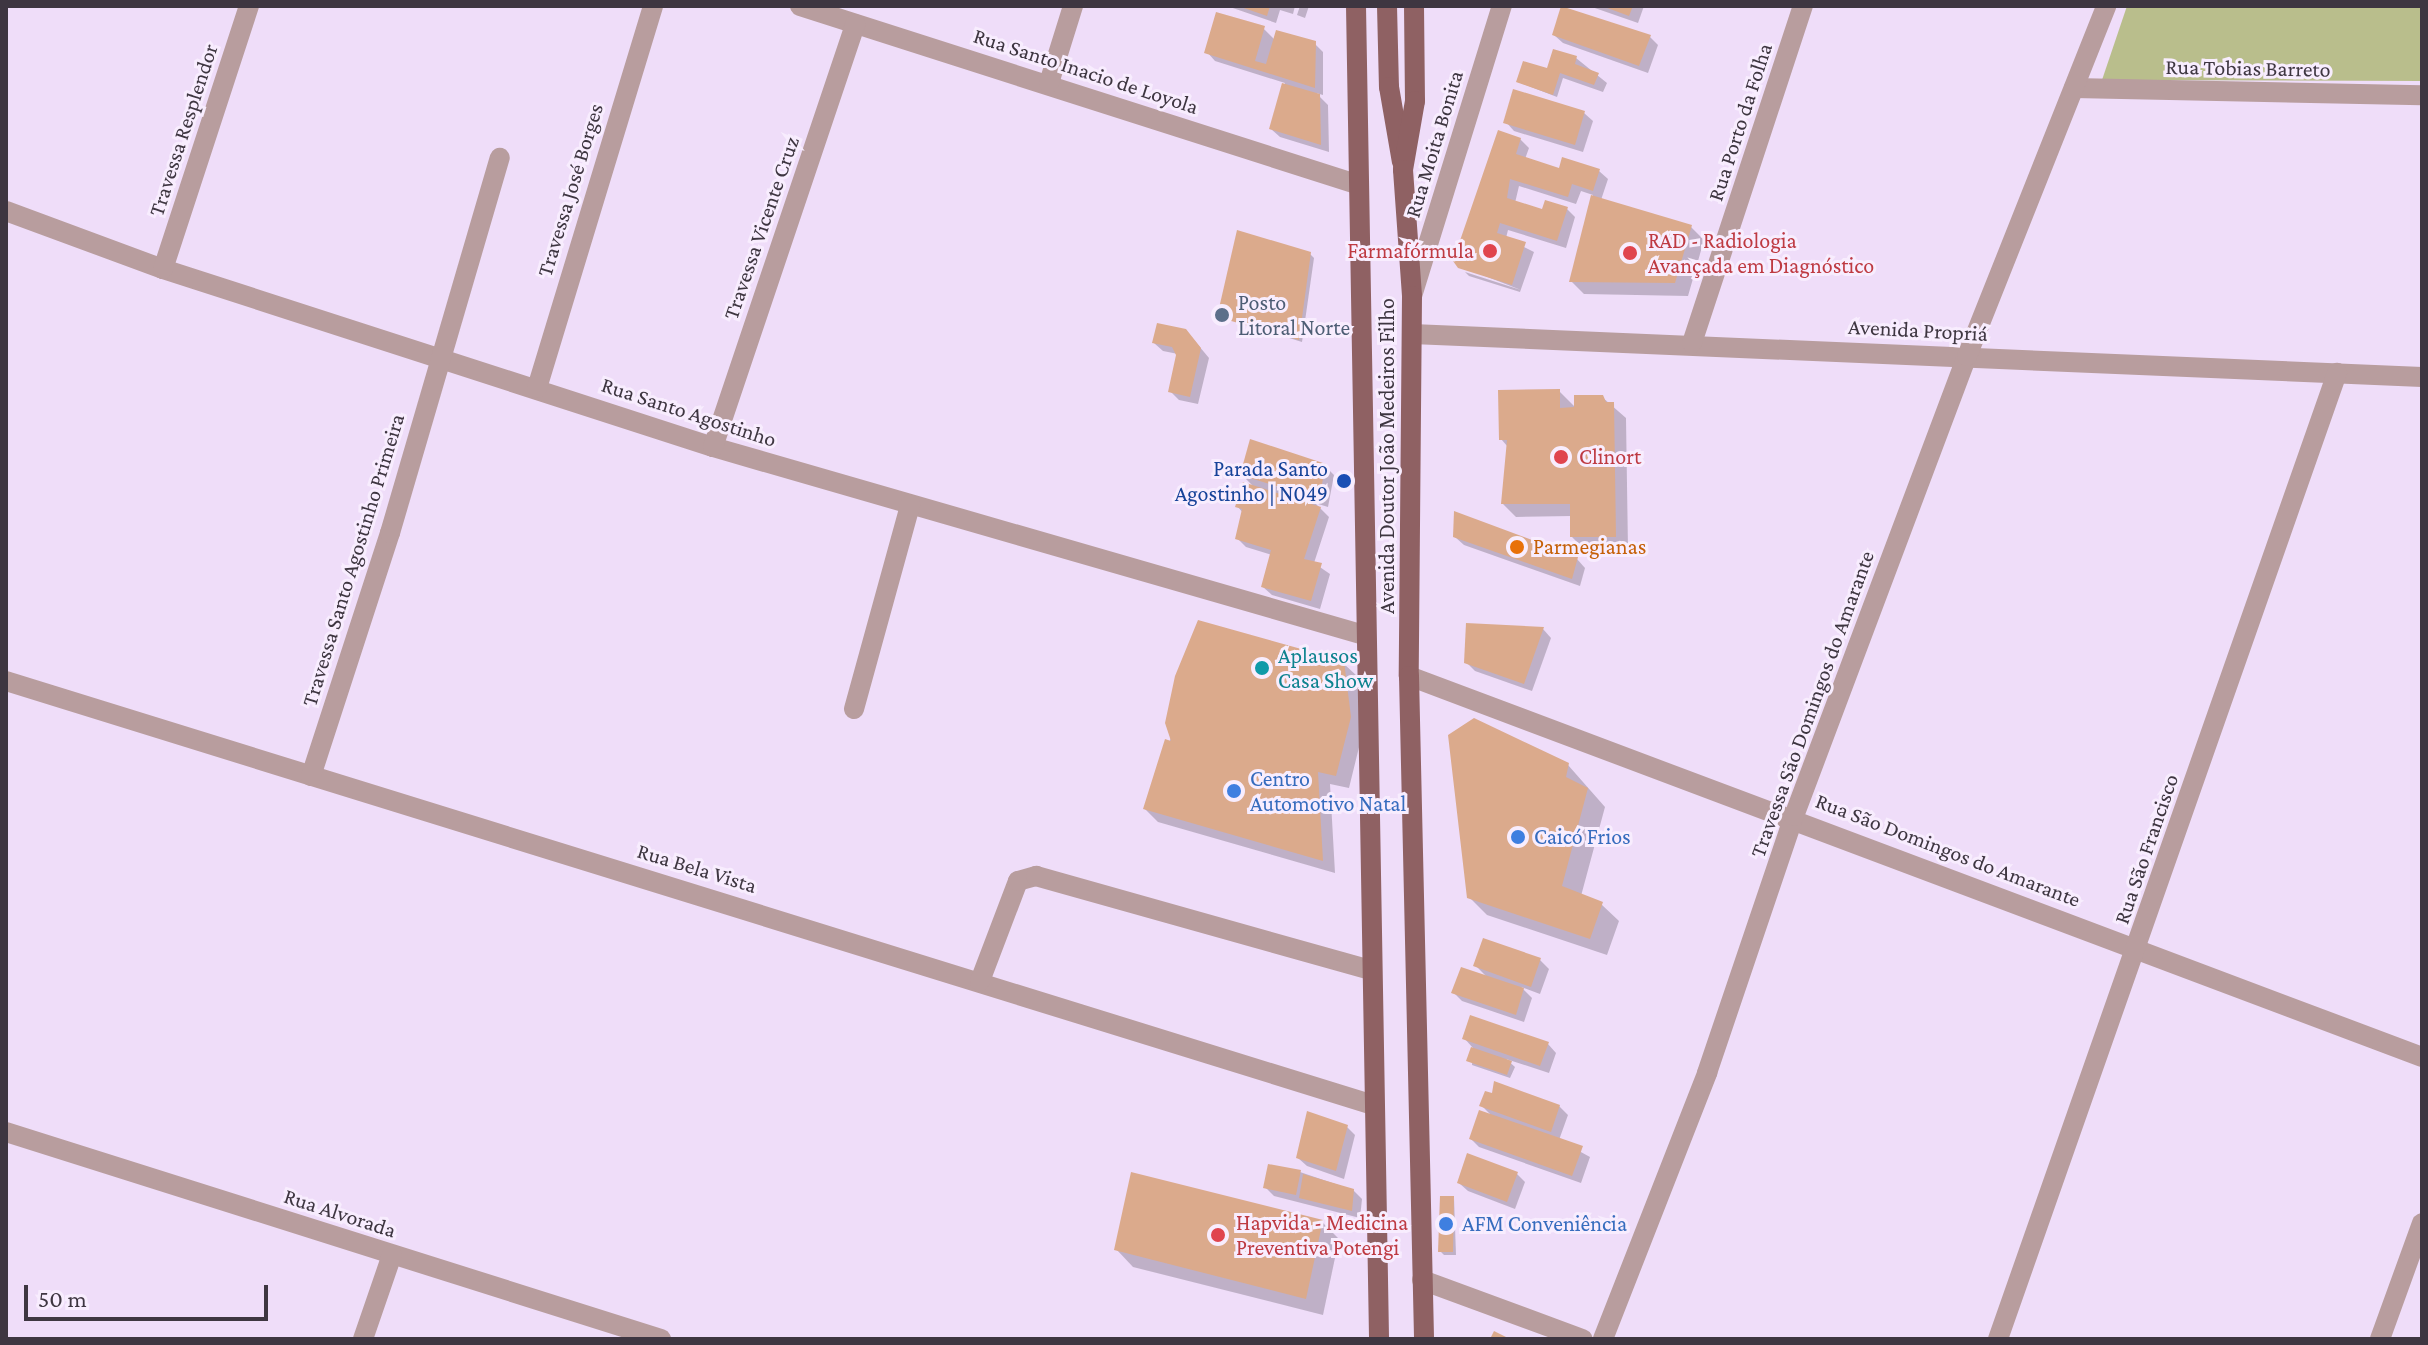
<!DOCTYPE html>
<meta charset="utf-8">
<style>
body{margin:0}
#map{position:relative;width:2428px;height:1345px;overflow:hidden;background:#efddf9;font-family:"Crimson Pro",serif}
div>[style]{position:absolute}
.green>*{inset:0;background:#b9be8c}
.shadow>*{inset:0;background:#0003}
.building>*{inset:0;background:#dbaa8c}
.minor>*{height:20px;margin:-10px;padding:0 10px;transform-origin:10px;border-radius:10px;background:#b89d9e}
.primary>*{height:20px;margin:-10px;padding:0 10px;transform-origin:10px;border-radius:10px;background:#8f6163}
.dots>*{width:22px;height:22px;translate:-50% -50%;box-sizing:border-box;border:4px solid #f8edfe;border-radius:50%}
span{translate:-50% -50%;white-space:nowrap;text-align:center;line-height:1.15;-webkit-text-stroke:6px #f8edfe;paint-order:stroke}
.street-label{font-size:22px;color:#3e3641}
.health-label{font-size:22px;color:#be3a42}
.left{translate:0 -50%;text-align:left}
.right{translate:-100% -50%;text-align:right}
.service-label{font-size:22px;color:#4e5e75}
.transit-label{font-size:22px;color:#164399}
.food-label{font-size:22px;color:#c56008}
.culture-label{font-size:22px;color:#0d838f}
.shop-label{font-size:22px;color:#366cbe}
.frame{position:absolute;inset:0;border:8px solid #3e3641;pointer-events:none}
.scale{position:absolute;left:24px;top:1285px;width:244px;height:36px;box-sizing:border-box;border:4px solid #3e3641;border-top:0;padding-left:10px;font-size:24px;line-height:28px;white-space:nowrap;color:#3e3641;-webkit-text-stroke:6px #f8edfe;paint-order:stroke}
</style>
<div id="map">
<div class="green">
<i style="clip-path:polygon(2127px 6px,2422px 6px,2422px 81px,2102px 80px)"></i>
</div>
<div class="shadow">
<i style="clip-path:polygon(1227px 6px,1295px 6px,1293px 14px,1280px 10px,1276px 23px)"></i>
<i style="clip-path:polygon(1300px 6px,1309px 6px,1305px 18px,1297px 15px)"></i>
<i style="clip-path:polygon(1589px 6px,1644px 6px,1638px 23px)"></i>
<i style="clip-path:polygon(1263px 28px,1275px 40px,1314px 43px,1323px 52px,1323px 95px,1316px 93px,1328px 105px,1329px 152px,1280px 137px,1271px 129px,1285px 83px,1215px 61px,1207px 52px)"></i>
<i style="clip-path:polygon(1554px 35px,1650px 37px,1658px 45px,1648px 73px,1563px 43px)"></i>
<i style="clip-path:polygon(1576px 58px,1607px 83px,1603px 92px,1563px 78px,1557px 97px,1518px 82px,1555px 73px)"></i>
<i style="clip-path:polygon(1584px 113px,1593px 121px,1583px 152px,1514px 131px,1506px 122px)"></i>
<i style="clip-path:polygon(1520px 139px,1529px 148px,1525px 159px,1560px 170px,1599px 171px,1608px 179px,1601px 200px,1691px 227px,1704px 240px,1688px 296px,1584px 294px,1571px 281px,1593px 195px,1581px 191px,1576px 204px,1519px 186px,1515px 203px,1544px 212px,1567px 209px,1575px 217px,1566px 248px,1508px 230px,1506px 238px,1534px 252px,1520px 292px,1469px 276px,1465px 272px,1521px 290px,1462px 267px)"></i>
<i style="clip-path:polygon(1310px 254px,1314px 258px,1302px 342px,1219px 316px)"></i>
<i style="clip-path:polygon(1194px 340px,1209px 358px,1198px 404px,1179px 400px,1170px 391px,1178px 354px,1163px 351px,1154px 343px)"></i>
<i style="clip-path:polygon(1559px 391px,1576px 408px,1602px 397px,1626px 418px,1628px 549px,1585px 550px,1572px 537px,1572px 516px,1516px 517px,1503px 504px,1508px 447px,1501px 439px)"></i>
<i style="clip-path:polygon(1325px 466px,1334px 475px,1328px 507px,1315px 503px,1329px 517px,1314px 563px,1330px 574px,1320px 609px,1272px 595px,1263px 587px,1272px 555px,1246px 547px,1237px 538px,1243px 513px,1238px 507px,1255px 488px,1242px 475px)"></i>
<i style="clip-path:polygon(1455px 537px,1577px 559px,1585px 568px,1580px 586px,1464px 545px)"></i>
<i style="clip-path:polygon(1543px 629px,1551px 638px,1532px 691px,1475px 671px,1466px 662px)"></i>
<i style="clip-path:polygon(1343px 663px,1357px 676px,1363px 731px,1349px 788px,1330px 784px,1335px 873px,1158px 822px,1145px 809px,1173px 732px)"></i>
<i style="clip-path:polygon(1568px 765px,1605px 807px,1581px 896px,1601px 904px,1619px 921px,1607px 955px,1487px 915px,1469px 897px)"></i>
<i style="clip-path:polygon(1540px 960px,1549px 969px,1540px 994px,1521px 987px,1532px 998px,1524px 1022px,1462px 1001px,1454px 993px,1487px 977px,1475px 965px)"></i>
<i style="clip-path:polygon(1464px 1038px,1548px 1044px,1556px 1053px,1549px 1073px,1506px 1059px,1515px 1067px,1510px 1078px,1472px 1065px,1473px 1048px)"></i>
<i style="clip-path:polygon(1482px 1106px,1559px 1106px,1568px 1115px,1559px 1140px,1590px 1157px,1581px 1183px,1479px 1147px,1471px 1139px,1492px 1116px)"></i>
<i style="clip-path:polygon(1346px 1126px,1355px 1135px,1344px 1179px,1307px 1166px,1298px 1158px)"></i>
<i style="clip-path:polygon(1300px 1172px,1353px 1190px,1362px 1199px,1360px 1218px,1274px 1196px,1265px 1187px)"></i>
<i style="clip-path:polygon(1517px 1174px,1525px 1182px,1515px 1209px,1468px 1191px,1459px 1183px)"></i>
<i style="clip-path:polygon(1454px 1198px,1456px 1255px,1444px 1255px,1440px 1251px)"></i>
<i style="clip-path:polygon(1322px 1222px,1339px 1239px,1323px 1315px,1133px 1267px,1116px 1249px)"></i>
</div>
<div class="building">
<i style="clip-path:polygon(1238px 6px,1270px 6px,1267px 16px)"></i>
<i style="clip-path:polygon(1561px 6px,1651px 35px,1639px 66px,1552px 35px)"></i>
<i style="clip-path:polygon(1602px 6px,1633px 6px,1629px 16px)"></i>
<i style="clip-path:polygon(1216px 12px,1265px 26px,1255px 61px,1266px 64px,1276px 30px,1316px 41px,1315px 88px,1204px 53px)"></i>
<i style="clip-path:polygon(1553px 49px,1577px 56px,1575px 64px,1599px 73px,1594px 85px,1560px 73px,1553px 95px,1516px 82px,1523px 61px,1547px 68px)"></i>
<i style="clip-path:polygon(1282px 83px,1320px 94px,1321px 145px,1269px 129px)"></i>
<i style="clip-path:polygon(1513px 89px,1585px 111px,1575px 145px,1503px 123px)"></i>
<i style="clip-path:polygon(1498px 130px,1521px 138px,1516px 154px,1559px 168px,1562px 157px,1600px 169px,1593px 191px,1572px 184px,1568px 197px,1510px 179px,1507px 198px,1542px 209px,1545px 200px,1568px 207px,1557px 241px,1500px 223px,1497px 233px,1526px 242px,1512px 285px,1458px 268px,1453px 261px)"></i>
<i style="clip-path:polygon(1591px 195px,1692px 225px,1675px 283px,1569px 282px)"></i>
<i style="clip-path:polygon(1237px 230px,1311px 252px,1299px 340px,1217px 317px)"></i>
<i style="clip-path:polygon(1157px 323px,1186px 329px,1201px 348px,1190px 397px,1168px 392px,1176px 355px,1172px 347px,1152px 343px)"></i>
<i style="clip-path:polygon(1560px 389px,1560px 408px,1574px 407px,1574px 395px,1603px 395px,1606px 402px,1614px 402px,1616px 537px,1570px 537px,1570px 504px,1501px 504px,1507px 440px,1499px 440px,1498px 390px)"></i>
<i style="clip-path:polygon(1250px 439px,1326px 464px,1319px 499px,1240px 475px)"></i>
<i style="clip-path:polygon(1243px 482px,1321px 507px,1304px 559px,1322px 563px,1311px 601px,1261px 587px,1271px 550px,1235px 539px,1242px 509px,1235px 507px)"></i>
<i style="clip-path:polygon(1454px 511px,1578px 557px,1572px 579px,1453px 537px)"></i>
<i style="clip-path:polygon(1198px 620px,1344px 661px,1351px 717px,1336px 776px,1318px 772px,1323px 861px,1143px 809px,1165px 739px,1171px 741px,1165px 723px,1175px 676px)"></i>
<i style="clip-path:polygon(1466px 623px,1544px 627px,1524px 684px,1464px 663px)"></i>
<i style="clip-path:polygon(1474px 718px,1569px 763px,1566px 777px,1588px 788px,1562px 886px,1603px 902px,1590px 939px,1467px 898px,1448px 735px)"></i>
<i style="clip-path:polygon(1483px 938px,1541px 958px,1531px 987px,1473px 966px)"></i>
<i style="clip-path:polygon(1461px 967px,1524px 988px,1516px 1015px,1451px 993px)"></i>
<i style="clip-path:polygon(1470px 1015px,1549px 1042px,1540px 1066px,1462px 1039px)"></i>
<i style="clip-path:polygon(1471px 1047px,1512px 1061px,1507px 1075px,1466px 1061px)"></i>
<i style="clip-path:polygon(1494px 1081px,1560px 1105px,1551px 1132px,1479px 1106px,1485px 1091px,1492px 1093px)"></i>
<i style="clip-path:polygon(1479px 1110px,1583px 1146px,1572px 1176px,1469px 1139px)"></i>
<i style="clip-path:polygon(1307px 1111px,1348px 1125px,1336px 1171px,1296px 1158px)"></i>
<i style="clip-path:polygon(1467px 1153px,1518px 1172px,1507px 1202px,1457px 1183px)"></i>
<i style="clip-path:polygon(1268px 1164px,1301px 1170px,1296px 1195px,1263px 1188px)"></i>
<i style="clip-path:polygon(1131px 1172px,1323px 1220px,1306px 1299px,1114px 1250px)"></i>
<i style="clip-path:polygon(1303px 1174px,1354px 1189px,1352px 1211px,1299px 1198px)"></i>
<i style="clip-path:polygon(1440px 1196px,1454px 1196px,1453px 1252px,1438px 1252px)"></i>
<i style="clip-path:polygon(1494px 1331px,1510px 1339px,1490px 1339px)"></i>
</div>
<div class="minor">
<i style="left:800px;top:6px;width:584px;rotate:17.75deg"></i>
<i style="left:1049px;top:83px;width:81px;rotate:-72.7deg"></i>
<i style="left:2074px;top:88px;width:348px;rotate:1.2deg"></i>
<i style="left:6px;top:211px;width:167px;rotate:20.3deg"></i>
<i style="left:163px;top:269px;width:578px;rotate:17.93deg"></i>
<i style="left:713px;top:447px;width:678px;rotate:16.11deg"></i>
<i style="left:163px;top:269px;width:277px;rotate:-71.9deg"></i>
<i style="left:1412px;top:296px;width:304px;rotate:-72.8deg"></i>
<i style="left:1412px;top:334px;width:1011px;rotate:2.44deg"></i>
<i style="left:1692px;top:343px;width:355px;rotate:-71.8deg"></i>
<i style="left:537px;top:388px;width:399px;rotate:-73.1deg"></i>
<i style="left:713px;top:447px;width:446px;rotate:-71.4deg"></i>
<i style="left:1409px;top:676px;width:1082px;rotate:20.61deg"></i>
<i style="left:6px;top:681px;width:1431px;rotate:17.23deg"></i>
<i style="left:854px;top:709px;width:212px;rotate:-74.6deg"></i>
<i style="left:311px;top:776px;width:256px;rotate:-72deg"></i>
<i style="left:390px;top:533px;width:391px;rotate:-73.7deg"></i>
<i style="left:980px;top:981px;width:107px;rotate:-69.2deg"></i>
<i style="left:1018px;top:881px;width:19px;rotate:-16deg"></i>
<i style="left:1036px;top:876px;width:347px;rotate:15.7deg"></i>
<i style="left:6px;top:1132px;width:687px;rotate:17.54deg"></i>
<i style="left:1422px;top:1280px;width:171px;rotate:20.2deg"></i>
<i style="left:363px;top:1339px;width:89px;rotate:-71deg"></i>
<i style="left:1603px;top:1339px;width:286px;rotate:-68.6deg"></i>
<i style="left:1707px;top:1073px;width:271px;rotate:-71.3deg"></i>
<i style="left:1794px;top:816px;width:491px;rotate:-69.4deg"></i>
<i style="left:1967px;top:356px;width:377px;rotate:-68.3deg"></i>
<i style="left:1998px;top:1339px;width:1024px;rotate:-70.66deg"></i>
<i style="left:2380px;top:1339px;width:123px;rotate:-70.1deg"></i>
</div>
<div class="primary">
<i style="left:1356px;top:6px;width:1333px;rotate:89.01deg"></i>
<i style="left:1387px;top:6px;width:81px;rotate:88.6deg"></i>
<i style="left:1389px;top:87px;width:76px;rotate:80.2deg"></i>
<i style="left:1414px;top:6px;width:95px;rotate:89.4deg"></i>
<i style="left:1415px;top:101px;width:70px;rotate:99.9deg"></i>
<i style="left:1403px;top:170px;width:126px;rotate:85.9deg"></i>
<i style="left:1412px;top:296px;width:380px;rotate:90.5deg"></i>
<i style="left:1409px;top:676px;width:663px;rotate:88.7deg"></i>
</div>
<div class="dots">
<i style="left:1490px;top:251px;background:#e0444e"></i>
<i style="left:1630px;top:253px;background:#e0444e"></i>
<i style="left:1222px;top:315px;background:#5c6f8a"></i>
<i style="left:1561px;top:457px;background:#e0444e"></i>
<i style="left:1344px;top:481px;background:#1a4fb4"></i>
<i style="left:1517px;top:547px;background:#e8710a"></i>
<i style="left:1262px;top:668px;background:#0f9aa8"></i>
<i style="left:1234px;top:791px;background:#3f7fe0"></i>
<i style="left:1518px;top:837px;background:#3f7fe0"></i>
<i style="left:1446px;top:1224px;background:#3f7fe0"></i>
<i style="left:1218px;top:1235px;background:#e0444e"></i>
</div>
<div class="street-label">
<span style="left:2248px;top:68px;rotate:1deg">Rua Tobias Barreto</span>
<span style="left:1086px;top:71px;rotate:18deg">Rua Santo Inacio de Loyola</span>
<span style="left:1740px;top:122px;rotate:-72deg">Rua Porto da Folha</span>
<span style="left:183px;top:130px;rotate:-72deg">Travessa Resplendor</span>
<span style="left:1434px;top:144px;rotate:-73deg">Rua Moita Bonita</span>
<span style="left:570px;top:190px;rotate:-73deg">Travessa José Borges</span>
<span style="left:761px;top:228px;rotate:-71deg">Travessa Vicente Cruz</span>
<span style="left:1918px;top:330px;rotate:3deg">Avenida Propriá</span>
<span style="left:689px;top:412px;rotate:18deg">Rua Santo Agostinho</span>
<span style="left:1387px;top:456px;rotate:-90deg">Avenida Doutor João Medeiros Filho</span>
<span style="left:353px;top:560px;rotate:-73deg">Travessa Santo Agostinho Primeira</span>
<span style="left:1812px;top:704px;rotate:-70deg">Travessa São Domingos do Amarante</span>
<span style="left:2146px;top:849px;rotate:-71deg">Rua São Francisco</span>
<span style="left:1948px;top:850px;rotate:21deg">Rua São Domingos do Amarante</span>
<span style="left:697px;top:868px;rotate:17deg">Rua Bela Vista</span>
<span style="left:340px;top:1213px;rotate:18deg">Rua Alvorada</span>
</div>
<div class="health-label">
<span class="left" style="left:1648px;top:253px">RAD - Radiologia<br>Avançada em Diagnóstico</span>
<span class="right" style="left:1474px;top:251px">Farmafórmula</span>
<span class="left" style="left:1579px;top:457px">Clinort</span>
<span class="left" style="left:1236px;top:1235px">Hapvida - Medicina<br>Preventiva Potengi</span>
</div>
<div class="service-label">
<span class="left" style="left:1238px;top:315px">Posto<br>Litoral Norte</span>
</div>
<div class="transit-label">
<span class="right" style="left:1328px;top:481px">Parada Santo<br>Agostinho | N049</span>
</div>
<div class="food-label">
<span class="left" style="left:1533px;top:547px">Parmegianas</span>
</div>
<div class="culture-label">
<span class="left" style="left:1278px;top:668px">Aplausos<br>Casa Show</span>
</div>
<div class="shop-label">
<span class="left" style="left:1250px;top:791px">Centro<br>Automotivo Natal</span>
<span class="left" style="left:1534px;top:837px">Caicó Frios</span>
<span class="left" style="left:1462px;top:1224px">AFM Conveniência</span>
</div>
<div class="frame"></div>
<div class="scale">50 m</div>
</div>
